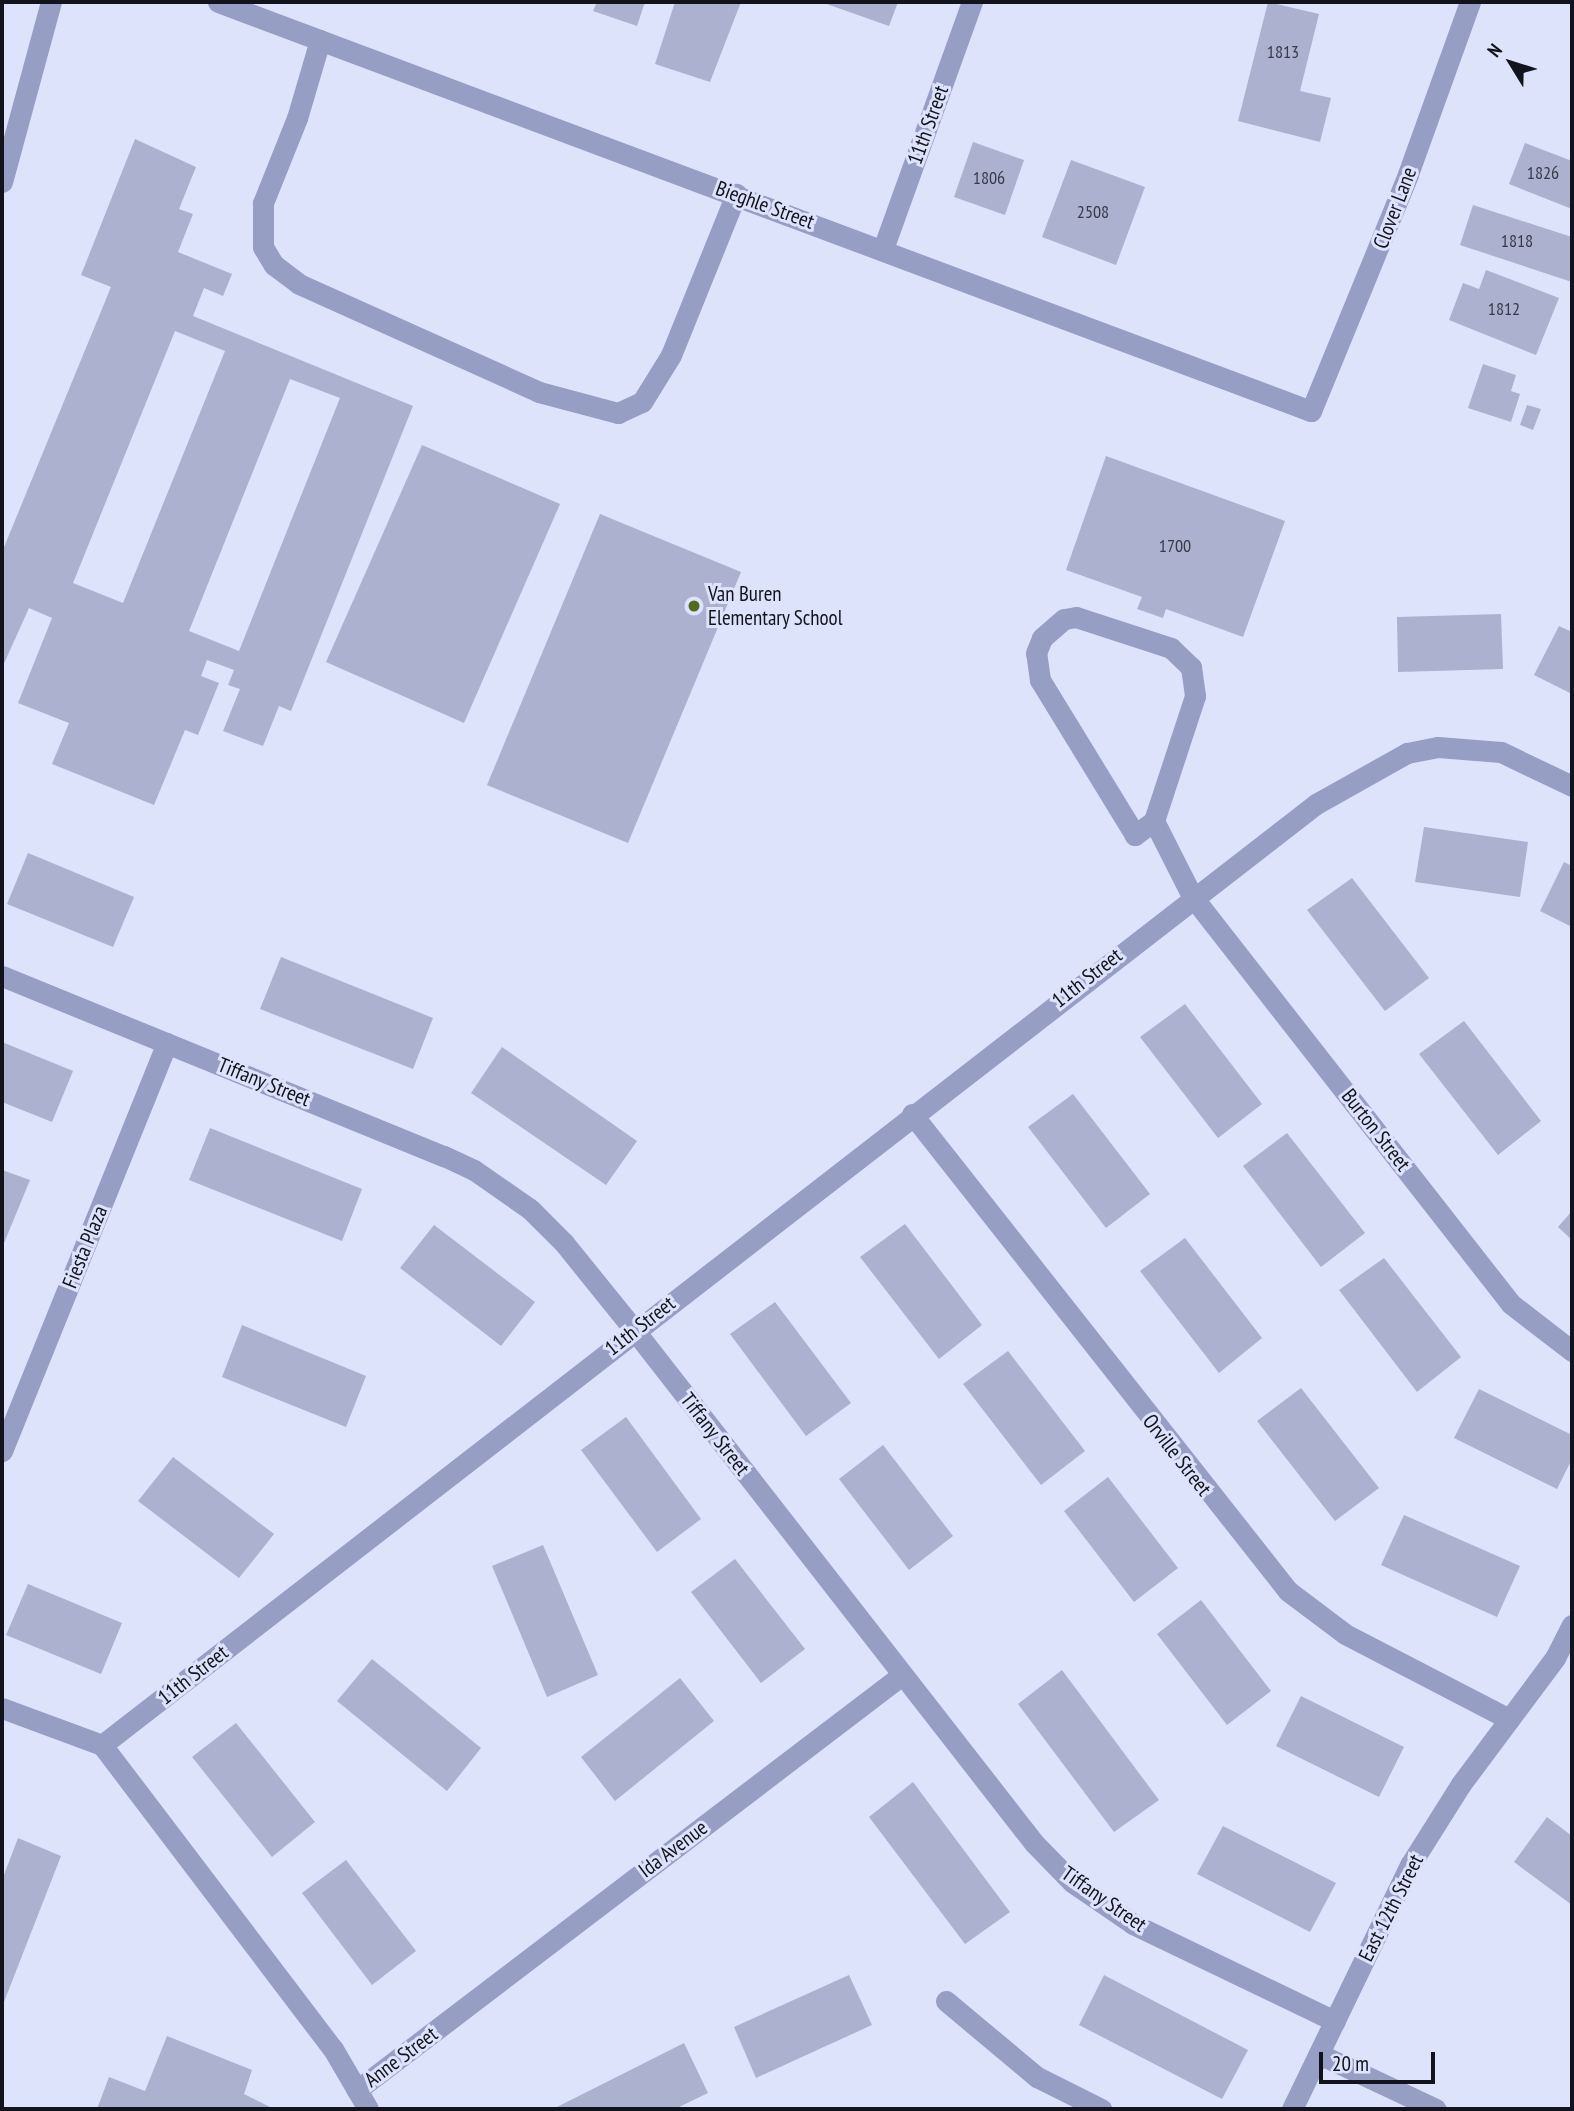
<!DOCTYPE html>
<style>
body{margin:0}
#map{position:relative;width:1574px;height:2111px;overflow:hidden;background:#dee3fc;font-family:"PT Sans Narrow",sans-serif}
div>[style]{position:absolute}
.building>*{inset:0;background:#abb1ce}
.minor>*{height:21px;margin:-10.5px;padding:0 10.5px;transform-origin:10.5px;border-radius:10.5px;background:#979ec4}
.dots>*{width:19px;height:19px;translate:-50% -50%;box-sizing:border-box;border:4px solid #dee3fc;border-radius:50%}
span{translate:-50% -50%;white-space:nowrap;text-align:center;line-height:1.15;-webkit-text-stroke:6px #dee3fc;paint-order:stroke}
.number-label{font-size:18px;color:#383a49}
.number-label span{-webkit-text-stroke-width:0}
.street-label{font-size:21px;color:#11131d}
.poi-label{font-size:21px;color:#11131d}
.left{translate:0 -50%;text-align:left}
.frame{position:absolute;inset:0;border:4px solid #11131d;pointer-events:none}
.north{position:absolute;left:1476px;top:28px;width:70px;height:70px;-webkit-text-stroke:5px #dee3fc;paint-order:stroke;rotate:308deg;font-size:19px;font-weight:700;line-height:28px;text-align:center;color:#11131d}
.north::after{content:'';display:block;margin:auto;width:24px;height:32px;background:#11131d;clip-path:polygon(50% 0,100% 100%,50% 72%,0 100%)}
.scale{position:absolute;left:1319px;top:2052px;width:116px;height:32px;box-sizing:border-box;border:4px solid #11131d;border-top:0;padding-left:9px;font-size:21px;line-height:24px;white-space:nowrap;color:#11131d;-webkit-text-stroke:5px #dee3fc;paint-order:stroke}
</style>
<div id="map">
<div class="building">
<i style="clip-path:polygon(597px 2px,645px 2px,637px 26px,593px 11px)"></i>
<i style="clip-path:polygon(675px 2px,741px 2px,710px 82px,655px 64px)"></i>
<i style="clip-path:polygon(821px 2px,898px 2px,889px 26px)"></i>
<i style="clip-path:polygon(1268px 2px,1319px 14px,1300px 91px,1331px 98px,1320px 142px,1238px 121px)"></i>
<i style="clip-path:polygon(evenodd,135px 139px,196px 167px,179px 209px,193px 214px,178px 252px,232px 274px,223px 296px,204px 288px,193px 316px,413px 406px,291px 711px,279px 706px,263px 746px,223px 731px,240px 689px,228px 685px,234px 670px,207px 660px,201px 676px,219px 683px,198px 735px,185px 730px,154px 805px,52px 764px,69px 723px,18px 703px,52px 618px,29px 608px,2px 668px,2px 552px,111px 287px,81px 275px,135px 139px,175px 331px,225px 351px,123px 603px,73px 583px,175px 331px,135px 139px,290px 379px,340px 398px,239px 651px,189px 631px,290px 379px)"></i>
<i style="clip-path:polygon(973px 142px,1024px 160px,1005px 215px,954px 197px)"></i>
<i style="clip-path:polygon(1525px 143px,1572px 161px,1572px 209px,1509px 184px)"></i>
<i style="clip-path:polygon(1071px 160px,1145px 187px,1116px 265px,1042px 237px)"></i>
<i style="clip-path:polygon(1473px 205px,1572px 237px,1572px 282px,1460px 245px)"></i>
<i style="clip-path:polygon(1486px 270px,1559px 298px,1536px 355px,1449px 320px,1463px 283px,1479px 289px)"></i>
<i style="clip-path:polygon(1483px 364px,1516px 375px,1511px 391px,1520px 394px,1511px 422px,1468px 408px)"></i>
<i style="clip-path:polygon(1527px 405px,1541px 409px,1533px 430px,1520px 425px)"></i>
<i style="clip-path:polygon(422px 445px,560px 504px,464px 723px,326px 662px)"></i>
<i style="clip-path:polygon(1106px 456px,1285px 521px,1243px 637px,1166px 609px,1163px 618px,1137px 609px,1142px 597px,1066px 570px)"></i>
<i style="clip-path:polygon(600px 514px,741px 572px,628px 843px,487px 785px)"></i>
<i style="clip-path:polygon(1501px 614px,1503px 669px,1398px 672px,1397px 617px)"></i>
<i style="clip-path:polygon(1559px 626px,1572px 632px,1572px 694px,1534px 675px)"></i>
<i style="clip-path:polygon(1424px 827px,1528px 842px,1520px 897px,1415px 882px)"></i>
<i style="clip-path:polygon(28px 853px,134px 897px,113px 947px,7px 904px)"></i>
<i style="clip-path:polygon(1564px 862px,1572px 866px,1572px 927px,1540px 911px)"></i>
<i style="clip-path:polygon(1352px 878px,1429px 978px,1385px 1011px,1307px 910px)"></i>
<i style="clip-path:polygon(281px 957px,433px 1018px,413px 1069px,260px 1009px)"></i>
<i style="clip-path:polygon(1185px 1004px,1262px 1104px,1218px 1138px,1140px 1037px)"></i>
<i style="clip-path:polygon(1464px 1021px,1541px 1121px,1498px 1155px,1419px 1054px)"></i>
<i style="clip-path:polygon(2px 1042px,73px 1071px,52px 1122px,2px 1102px)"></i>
<i style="clip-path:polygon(502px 1047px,637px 1141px,606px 1185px,471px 1093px)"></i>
<i style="clip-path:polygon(1073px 1094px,1150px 1194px,1106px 1228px,1028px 1127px)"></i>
<i style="clip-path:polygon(210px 1128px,362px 1189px,342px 1241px,189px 1180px)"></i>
<i style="clip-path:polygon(1287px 1133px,1365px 1233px,1321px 1267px,1243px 1166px)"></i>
<i style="clip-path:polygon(2px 1170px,30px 1180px,2px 1248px)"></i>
<i style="clip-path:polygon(1572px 1211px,1572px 1240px,1558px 1227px)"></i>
<i style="clip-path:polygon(905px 1224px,982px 1325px,939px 1359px,860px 1257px)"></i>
<i style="clip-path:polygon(434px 1225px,535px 1302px,501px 1346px,400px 1268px)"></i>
<i style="clip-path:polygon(1185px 1238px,1262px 1338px,1219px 1373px,1140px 1271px)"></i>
<i style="clip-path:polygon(1384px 1258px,1461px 1357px,1417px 1392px,1339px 1290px)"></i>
<i style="clip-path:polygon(775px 1302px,851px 1403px,806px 1436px,730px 1334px)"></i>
<i style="clip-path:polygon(242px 1325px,366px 1376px,346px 1427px,222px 1377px)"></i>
<i style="clip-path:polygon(1008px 1351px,1085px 1451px,1041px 1485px,963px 1384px)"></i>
<i style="clip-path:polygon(1301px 1388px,1379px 1488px,1335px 1521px,1257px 1421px)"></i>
<i style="clip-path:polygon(1479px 1389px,1572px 1435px,1572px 1459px,1557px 1489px,1454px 1438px)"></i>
<i style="clip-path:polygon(626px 1417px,701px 1519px,657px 1552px,581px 1450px)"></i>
<i style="clip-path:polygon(883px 1445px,953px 1536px,909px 1570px,839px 1479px)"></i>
<i style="clip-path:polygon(173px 1457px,274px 1534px,239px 1578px,138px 1501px)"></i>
<i style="clip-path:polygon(1108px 1477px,1178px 1568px,1134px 1602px,1064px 1511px)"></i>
<i style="clip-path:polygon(1404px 1515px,1520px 1566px,1497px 1617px,1381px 1565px)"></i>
<i style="clip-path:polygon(543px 1545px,598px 1675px,547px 1697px,492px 1566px)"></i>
<i style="clip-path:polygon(735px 1559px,805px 1649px,761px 1683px,691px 1592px)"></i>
<i style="clip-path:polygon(28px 1584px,122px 1623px,101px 1674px,6px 1635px)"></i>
<i style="clip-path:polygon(1201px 1600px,1271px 1691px,1227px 1725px,1157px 1634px)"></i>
<i style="clip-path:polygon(372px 1659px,481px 1748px,447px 1791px,337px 1701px)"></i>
<i style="clip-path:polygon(1062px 1670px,1159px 1800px,1114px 1832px,1018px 1704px)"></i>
<i style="clip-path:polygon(680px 1678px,714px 1721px,615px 1801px,581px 1757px)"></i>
<i style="clip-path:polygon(1301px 1696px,1404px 1747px,1379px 1797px,1276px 1746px)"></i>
<i style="clip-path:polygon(236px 1723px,315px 1822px,272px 1857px,192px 1757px)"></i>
<i style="clip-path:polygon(913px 1782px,1010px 1912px,965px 1944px,869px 1817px)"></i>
<i style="clip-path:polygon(1547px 1817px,1572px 1836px,1572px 1905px,1514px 1862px)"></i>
<i style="clip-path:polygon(1223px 1826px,1336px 1883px,1310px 1932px,1197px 1874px)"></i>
<i style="clip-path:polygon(18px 1838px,61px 1856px,2px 2007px,2px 1880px)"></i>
<i style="clip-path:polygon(346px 1860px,416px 1951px,372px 1985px,302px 1893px)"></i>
<i style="clip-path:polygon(849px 1975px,872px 2025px,756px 2078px,734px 2027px)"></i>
<i style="clip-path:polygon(1104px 1975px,1248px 2050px,1222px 2099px,1079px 2025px)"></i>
<i style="clip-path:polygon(167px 2036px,252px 2070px,244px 2094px,274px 2109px,97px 2109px,109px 2077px,145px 2091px)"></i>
<i style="clip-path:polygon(684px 2043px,708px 2093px,675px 2109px,553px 2109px)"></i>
</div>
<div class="minor">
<i style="left:218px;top:2px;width:1167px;rotate:20.52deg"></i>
<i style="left:1311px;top:411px;width:256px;rotate:-67.7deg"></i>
<i style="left:1408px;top:174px;width:183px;rotate:-70.2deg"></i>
<i style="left:320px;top:40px;width:81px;rotate:106.4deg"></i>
<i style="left:297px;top:118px;width:92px;rotate:111.8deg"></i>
<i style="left:263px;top:203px;width:44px;rotate:90deg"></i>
<i style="left:263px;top:247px;width:21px;rotate:59deg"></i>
<i style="left:274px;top:265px;width:31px;rotate:37deg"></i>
<i style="left:299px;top:284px;width:263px;rotate:24.2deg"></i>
<i style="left:539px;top:392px;width:82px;rotate:14.9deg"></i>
<i style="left:618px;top:413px;width:26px;rotate:-25deg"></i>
<i style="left:642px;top:402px;width:55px;rotate:-58.3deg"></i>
<i style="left:671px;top:355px;width:174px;rotate:-68deg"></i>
<i style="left:2px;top:182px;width:187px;rotate:-74.8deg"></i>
<i style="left:883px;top:249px;width:263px;rotate:-70.2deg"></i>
<i style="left:1154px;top:821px;width:24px;rotate:144deg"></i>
<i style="left:1135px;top:835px;width:182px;rotate:-121.5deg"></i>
<i style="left:1040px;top:680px;width:27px;rotate:-98deg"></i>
<i style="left:1036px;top:653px;width:16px;rotate:-68deg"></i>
<i style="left:1042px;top:638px;width:29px;rotate:-41deg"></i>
<i style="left:1064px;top:619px;width:12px;rotate:-9deg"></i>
<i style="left:1076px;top:617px;width:100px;rotate:18.1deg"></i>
<i style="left:1171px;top:648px;width:28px;rotate:44deg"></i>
<i style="left:1191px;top:667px;width:29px;rotate:82deg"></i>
<i style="left:1195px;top:696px;width:132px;rotate:108.2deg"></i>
<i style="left:1154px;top:821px;width:84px;rotate:63.1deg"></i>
<i style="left:1192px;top:896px;width:518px;rotate:51.98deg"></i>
<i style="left:1511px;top:1304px;width:77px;rotate:37.6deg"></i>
<i style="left:2px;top:976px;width:477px;rotate:22.2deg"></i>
<i style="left:444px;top:1156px;width:33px;rotate:25deg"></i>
<i style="left:474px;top:1170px;width:68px;rotate:34.9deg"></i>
<i style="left:530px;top:1209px;width:48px;rotate:45deg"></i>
<i style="left:564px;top:1243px;width:113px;rotate:51.1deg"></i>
<i style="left:635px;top:1331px;width:649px;rotate:52.07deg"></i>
<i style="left:1034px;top:1843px;width:54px;rotate:45.7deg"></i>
<i style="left:1072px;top:1882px;width:74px;rotate:34.5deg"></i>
<i style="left:1133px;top:1924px;width:224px;rotate:25.7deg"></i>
<i style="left:912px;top:1114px;width:607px;rotate:51.75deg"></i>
<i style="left:1288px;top:1591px;width:71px;rotate:37deg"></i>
<i style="left:1345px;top:1634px;width:185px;rotate:27.4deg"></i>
<i style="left:2px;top:1451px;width:440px;rotate:-68deg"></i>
<i style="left:2px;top:1708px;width:107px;rotate:20.3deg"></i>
<i style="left:102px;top:1745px;width:1536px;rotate:-37.78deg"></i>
<i style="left:1316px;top:804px;width:104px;rotate:-29.3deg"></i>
<i style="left:1407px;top:753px;width:32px;rotate:-11deg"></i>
<i style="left:1438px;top:747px;width:63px;rotate:4.5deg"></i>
<i style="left:1501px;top:752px;width:79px;rotate:25.6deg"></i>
<i style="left:102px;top:1745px;width:382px;rotate:52.8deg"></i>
<i style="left:333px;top:2049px;width:69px;rotate:59.7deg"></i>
<i style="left:946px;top:2001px;width:119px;rotate:39.9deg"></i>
<i style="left:1037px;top:2077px;width:72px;rotate:26.6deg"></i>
<i style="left:1319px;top:2054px;width:129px;rotate:25.2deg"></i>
<i style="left:357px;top:2090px;width:685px;rotate:-37.29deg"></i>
<i style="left:1292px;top:2109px;width:271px;rotate:-64.2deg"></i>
<i style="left:1410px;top:1865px;width:96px;rotate:-57.8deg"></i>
<i style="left:1461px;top:1784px;width:157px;rotate:-53.3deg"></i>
<i style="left:1555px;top:1658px;width:37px;rotate:-63deg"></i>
</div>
<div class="dots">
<i style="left:694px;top:606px;background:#506b1e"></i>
</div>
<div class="number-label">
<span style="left:1283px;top:52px">1813</span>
<span style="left:1543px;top:173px">1826</span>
<span style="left:989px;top:178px">1806</span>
<span style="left:1093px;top:212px">2508</span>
<span style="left:1517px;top:241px">1818</span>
<span style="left:1504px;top:309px">1812</span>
<span style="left:1175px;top:546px">1700</span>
</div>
<div class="street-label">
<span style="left:928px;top:125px;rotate:-70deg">11th Street</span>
<span style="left:765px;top:205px;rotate:20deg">Bieghle Street</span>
<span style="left:1395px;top:208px;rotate:-69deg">Clover Lane</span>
<span style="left:1087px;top:978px;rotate:-38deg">11th Street</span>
<span style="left:264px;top:1082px;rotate:22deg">Tiffany Street</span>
<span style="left:1376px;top:1130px;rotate:52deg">Burton Street</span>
<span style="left:85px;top:1247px;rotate:-68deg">Fiesta Plaza</span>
<span style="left:640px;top:1326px;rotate:-38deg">11th Street</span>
<span style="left:715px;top:1434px;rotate:52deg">Tiffany Street</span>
<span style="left:1177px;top:1455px;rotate:52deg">Orville Street</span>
<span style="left:193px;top:1675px;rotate:-38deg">11th Street</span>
<span style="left:673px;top:1849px;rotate:-37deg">Ida Avenue</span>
<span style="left:1104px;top:1899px;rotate:35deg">Tiffany Street</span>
<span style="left:1391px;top:1908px;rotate:-63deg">East 12th Street</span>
<span style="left:401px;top:2057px;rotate:-37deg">Anne Street</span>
</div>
<div class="poi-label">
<span class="left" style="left:708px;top:606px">Van Buren<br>Elementary School</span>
</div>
<div class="frame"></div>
<div class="north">N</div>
<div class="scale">20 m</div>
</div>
